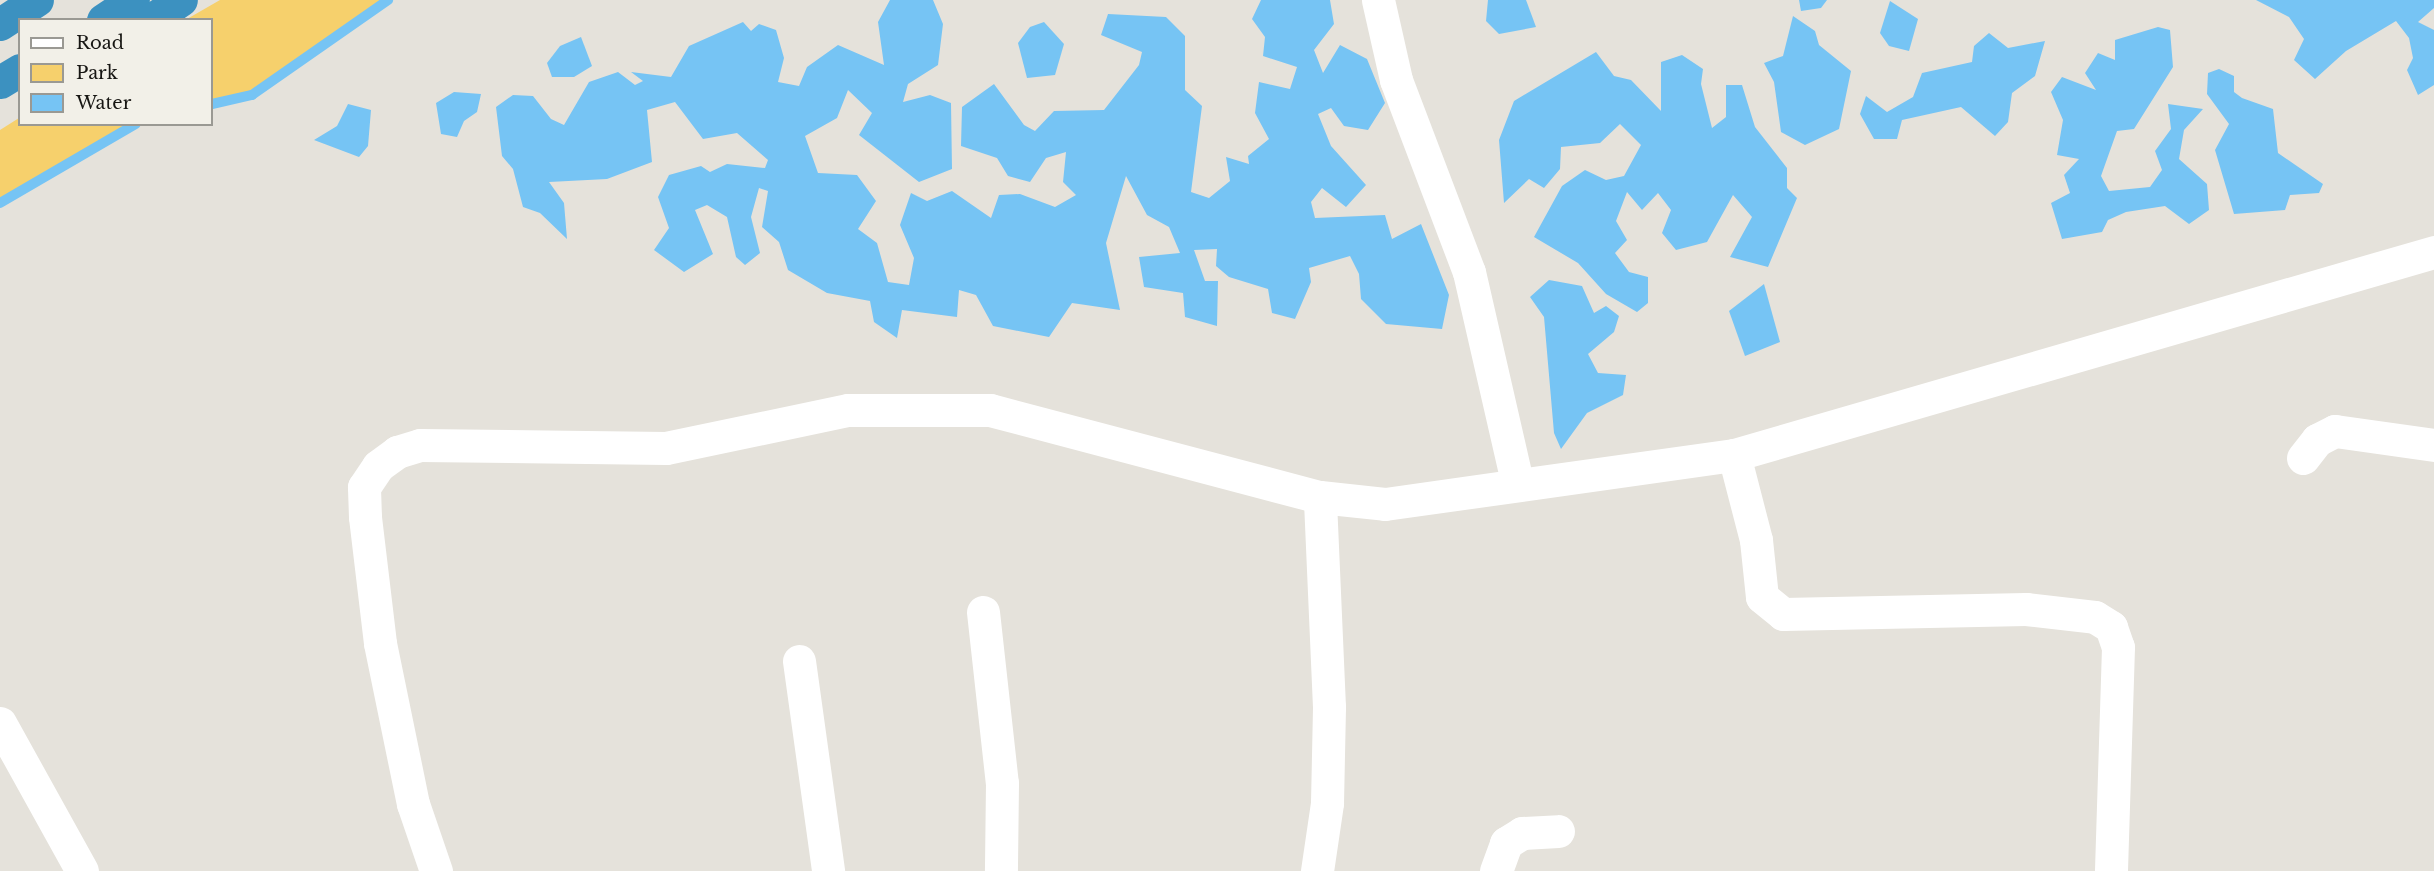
<!DOCTYPE html>
<style>
body{margin:0}
#map{position:relative;width:2434px;height:871px;overflow:hidden;background:#e5e2db;font-family:"Libre Baskerville",serif}
div>[style]{position:absolute}
.green>*{inset:0;background:#f6d06c}
.water>*{inset:0;background:#76c4f4}
.stream>*{height:10px;margin:-5px;padding:0 5px;transform-origin:5px;border-radius:5px;background:#76c4f4}
.minor>*{height:33px;margin:-16.5px;padding:0 16.5px;transform-origin:16.5px;border-radius:16.5px;background:#fff}
.motorway>*{height:33px;margin:-16.5px;padding:0 16.5px;transform-origin:16.5px;border-radius:16.5px;background:#3c91c0}
span{translate:-50% -50%;white-space:nowrap;text-align:center;line-height:1.15;-webkit-text-stroke:4.5px #f2f0e8;paint-order:stroke}
.legend{position:absolute;left:18px;top:18px;width:195px;height:108px;box-sizing:border-box;background:#f2f0e8;border:2px solid #9a9993;margin:0;padding:8px 10px;list-style:none;font-size:18px;color:#171613}
.legend li{display:flex;align-items:center;gap:12px;height:30px}
.legend b{width:30px;border:2px solid #9a9993}
</style>
<div id="map">
<div class="green">
<i style="clip-path:polygon(220px 0,390px 0,252px 95px,212px 104px,212px 20px,187px 19px)"></i>
<i style="clip-path:polygon(19px 118px,20px 124px,136px 125px,0 203px,0 130px)"></i>
</div>
<div class="water">
<i style="clip-path:polygon(890px 0,933px 0,943px 24px,938px 65px,908px 84px,903px 102px,930px 95px,951px 103px,952px 169px,919px 182px,859px 135px,872px 113px,848px 90px,837px 118px,805px 136px,818px 173px,857px 175px,876px 201px,858px 229px,877px 243px,888px 282px,909px 285px,914px 258px,900px 225px,911px 193px,927px 201px,952px 191px,991px 218px,999px 195px,1020px 194px,1055px 207px,1076px 195px,1063px 182px,1066px 152px,1046px 158px,1030px 182px,1008px 176px,997px 158px,961px 146px,962px 107px,994px 84px,1024px 125px,1035px 131px,1054px 111px,1104px 110px,1139px 65px,1142px 52px,1101px 35px,1108px 14px,1166px 17px,1185px 36px,1185px 90px,1202px 106px,1191px 192px,1209px 198px,1230px 181px,1226px 157px,1249px 164px,1248px 156px,1269px 139px,1255px 113px,1259px 82px,1290px 89px,1297px 67px,1263px 56px,1265px 37px,1252px 19px,1261px 0,1330px 0,1334px 24px,1314px 50px,1323px 73px,1340px 45px,1367px 59px,1385px 103px,1368px 130px,1344px 126px,1331px 108px,1318px 114px,1331px 146px,1366px 185px,1346px 207px,1322px 188px,1311px 202px,1315px 218px,1385px 215px,1392px 239px,1421px 224px,1449px 295px,1442px 329px,1386px 324px,1361px 299px,1359px 274px,1350px 256px,1309px 268px,1311px 282px,1295px 319px,1272px 313px,1268px 289px,1229px 277px,1216px 266px,1217px 249px,1194px 250px,1205px 281px,1218px 281px,1217px 326px,1185px 317px,1183px 293px,1144px 287px,1139px 257px,1180px 253px,1169px 227px,1147px 215px,1126px 176px,1106px 243px,1120px 310px,1072px 303px,1049px 337px,993px 326px,976px 295px,959px 290px,957px 317px,902px 310px,897px 338px,874px 322px,870px 301px,827px 293px,788px 270px,779px 242px,762px 227px,768px 191px,759px 188px,751px 217px,760px 253px,745px 265px,736px 257px,727px 217px,707px 205px,695px 210px,713px 254px,684px 272px,654px 250px,669px 228px,658px 197px,669px 175px,701px 166px,710px 172px,727px 164px,765px 168px,768px 160px,737px 133px,703px 139px,675px 102px,647px 110px,652px 162px,607px 179px,549px 182px,564px 203px,567px 239px,540px 213px,523px 207px,513px 169px,502px 156px,496px 107px,513px 95px,533px 96px,551px 119px,564px 125px,589px 82px,618px 72px,635px 85px,643px 81px,631px 72px,671px 77px,689px 46px,743px 22px,751px 31px,759px 24px,776px 30px,784px 58px,778px 82px,799px 86px,807px 67px,838px 45px,884px 65px,878px 22px)"></i>
<i style="clip-path:polygon(1488px 0,1526px 0,1536px 27px,1499px 34px,1486px 21px)"></i>
<i style="clip-path:polygon(1799px 0,1827px 0,1821px 8px,1801px 11px)"></i>
<i style="clip-path:polygon(2256px 0,2434px 0,2434px 8px,2418px 22px,2434px 30px,2434px 85px,2418px 95px,2407px 70px,2413px 58px,2409px 38px,2396px 21px,2346px 51px,2315px 79px,2294px 60px,2304px 39px,2289px 17px)"></i>
<i style="clip-path:polygon(1890px 1px,1918px 19px,1909px 51px,1889px 46px,1880px 33px)"></i>
<i style="clip-path:polygon(1793px 16px,1815px 31px,1819px 45px,1851px 71px,1839px 129px,1805px 145px,1781px 132px,1774px 82px,1764px 63px,1783px 56px)"></i>
<i style="clip-path:polygon(1044px 22px,1064px 44px,1055px 75px,1027px 78px,1018px 43px,1030px 27px)"></i>
<i style="clip-path:polygon(2158px 27px,2170px 30px,2173px 67px,2134px 129px,2117px 131px,2101px 176px,2109px 191px,2150px 187px,2162px 170px,2155px 151px,2171px 129px,2168px 104px,2203px 109px,2184px 130px,2179px 159px,2207px 184px,2209px 210px,2189px 224px,2165px 206px,2126px 212px,2108px 220px,2102px 232px,2062px 239px,2051px 203px,2070px 193px,2064px 175px,2079px 159px,2057px 155px,2063px 120px,2051px 92px,2062px 77px,2096px 90px,2085px 73px,2098px 53px,2115px 60px,2115px 40px)"></i>
<i style="clip-path:polygon(1989px 33px,2008px 48px,2045px 41px,2035px 76px,2012px 93px,2008px 122px,1995px 136px,1961px 107px,1902px 120px,1897px 139px,1874px 139px,1860px 114px,1866px 96px,1887px 112px,1913px 97px,1922px 73px,1972px 62px,1974px 46px)"></i>
<i style="clip-path:polygon(581px 37px,592px 66px,574px 77px,552px 77px,547px 63px,560px 46px)"></i>
<i style="clip-path:polygon(1596px 52px,1614px 76px,1631px 80px,1661px 111px,1661px 62px,1682px 55px,1703px 69px,1701px 84px,1712px 128px,1726px 117px,1726px 85px,1742px 85px,1755px 127px,1787px 168px,1787px 188px,1797px 198px,1768px 267px,1730px 257px,1752px 217px,1733px 195px,1707px 242px,1676px 250px,1662px 233px,1671px 210px,1658px 193px,1642px 210px,1627px 192px,1616px 221px,1627px 240px,1615px 253px,1629px 272px,1648px 277px,1648px 303px,1637px 312px,1606px 294px,1578px 263px,1534px 237px,1562px 186px,1585px 170px,1606px 180px,1624px 176px,1641px 145px,1620px 124px,1600px 143px,1561px 147px,1560px 169px,1544px 188px,1529px 179px,1504px 203px,1499px 140px,1514px 101px)"></i>
<i style="clip-path:polygon(2219px 69px,2234px 76px,2234px 92px,2242px 98px,2273px 109px,2278px 153px,2323px 184px,2319px 193px,2290px 195px,2285px 210px,2234px 214px,2215px 150px,2229px 124px,2207px 94px,2208px 73px)"></i>
<i style="clip-path:polygon(454px 92px,481px 94px,477px 112px,464px 121px,457px 137px,441px 134px,436px 103px)"></i>
<i style="clip-path:polygon(348px 104px,371px 110px,368px 146px,359px 157px,314px 140px,337px 126px)"></i>
<i style="clip-path:polygon(1549px 280px,1582px 286px,1594px 313px,1606px 306px,1619px 316px,1614px 332px,1588px 354px,1598px 373px,1626px 375px,1623px 395px,1587px 413px,1561px 449px,1554px 433px,1544px 317px,1530px 297px)"></i>
<i style="clip-path:polygon(1764px 284px,1780px 342px,1745px 356px,1729px 311px)"></i>
</div>
<div class="stream">
<i style="left:212px;top:104px;width:41px;rotate:-12.7deg"></i>
<i style="left:252px;top:95px;width:166px;rotate:-34.9deg"></i>
<i style="left:0;top:203px;width:157px;rotate:-30.2deg"></i>
</div>
<div class="minor">
<i style="left:1378px;top:0;width:82px;rotate:77.3deg"></i>
<i style="left:1396px;top:80px;width:205px;rotate:69.2deg"></i>
<i style="left:1469px;top:272px;width:215px;rotate:77.1deg"></i>
<i style="left:1734px;top:455px;width:88px;rotate:75.5deg"></i>
<i style="left:1756px;top:540px;width:57px;rotate:84deg"></i>
<i style="left:1762px;top:597px;width:27px;rotate:39deg"></i>
<i style="left:1783px;top:614px;width:243px;rotate:-1.2deg"></i>
<i style="left:2026px;top:609px;width:69px;rotate:6.6deg"></i>
<i style="left:2095px;top:617px;width:19px;rotate:32deg"></i>
<i style="left:2111px;top:627px;width:21px;rotate:71deg"></i>
<i style="left:2118px;top:647px;width:224px;rotate:91.8deg"></i>
<i style="left:2303px;top:458px;width:23px;rotate:-52deg"></i>
<i style="left:2317px;top:440px;width:20px;rotate:-27deg"></i>
<i style="left:2335px;top:431px;width:100px;rotate:8deg"></i>
<i style="left:983px;top:612px;width:172px;rotate:83.7deg"></i>
<i style="left:1002px;top:783px;width:88px;rotate:90.7deg"></i>
<i style="left:799px;top:661px;width:212px;rotate:82.1deg"></i>
<i style="left:0;top:723px;width:169px;rotate:61deg"></i>
<i style="left:436px;top:871px;width:71px;rotate:-108.9deg"></i>
<i style="left:413px;top:804px;width:164px;rotate:-101.6deg"></i>
<i style="left:380px;top:643px;width:127px;rotate:-96.8deg"></i>
<i style="left:365px;top:517px;width:30px;rotate:-92deg"></i>
<i style="left:364px;top:487px;width:25px;rotate:-56deg"></i>
<i style="left:378px;top:466px;width:24px;rotate:-36deg"></i>
<i style="left:397px;top:452px;width:24px;rotate:-17deg"></i>
<i style="left:420px;top:445px;width:246px;rotate:0.7deg"></i>
<i style="left:666px;top:448px;width:186px;rotate:-11.8deg"></i>
<i style="left:848px;top:410px;width:142px"></i>
<i style="left:990px;top:410px;width:341px;rotate:14.8deg"></i>
<i style="left:1320px;top:497px;width:65px;rotate:6.1deg"></i>
<i style="left:1385px;top:504px;width:352px;rotate:-8deg"></i>
<i style="left:1734px;top:455px;width:729px;rotate:-16.17deg"></i>
<i style="left:1317px;top:871px;width:69px;rotate:-81.6deg"></i>
<i style="left:1327px;top:803px;width:96px;rotate:-88.8deg"></i>
<i style="left:1329px;top:707px;width:210px;rotate:-92.5deg"></i>
<i style="left:1496px;top:871px;width:30px;rotate:-70deg"></i>
<i style="left:1506px;top:843px;width:19px;rotate:-32deg"></i>
<i style="left:1522px;top:833px;width:36px;rotate:-3deg"></i>
</div>
<div class="motorway">
<i style="left:103px;top:20px;width:36px;rotate:-34deg"></i>
<i style="left:151px;top:20px;width:36px;rotate:-34deg"></i>
<i style="left:0;top:24px;width:44px;rotate:-33deg"></i>
<i style="left:0;top:82px;width:23px;rotate:-31deg"></i>
</div>
<ul class="legend">
<li><b style="height:8px;background:#fff"></b>Road</li>
<li><b style="height:16px;background:#f6d06c"></b>Park</li>
<li><b style="height:16px;background:#76c4f4"></b>Water</li>
</ul>
</div>
